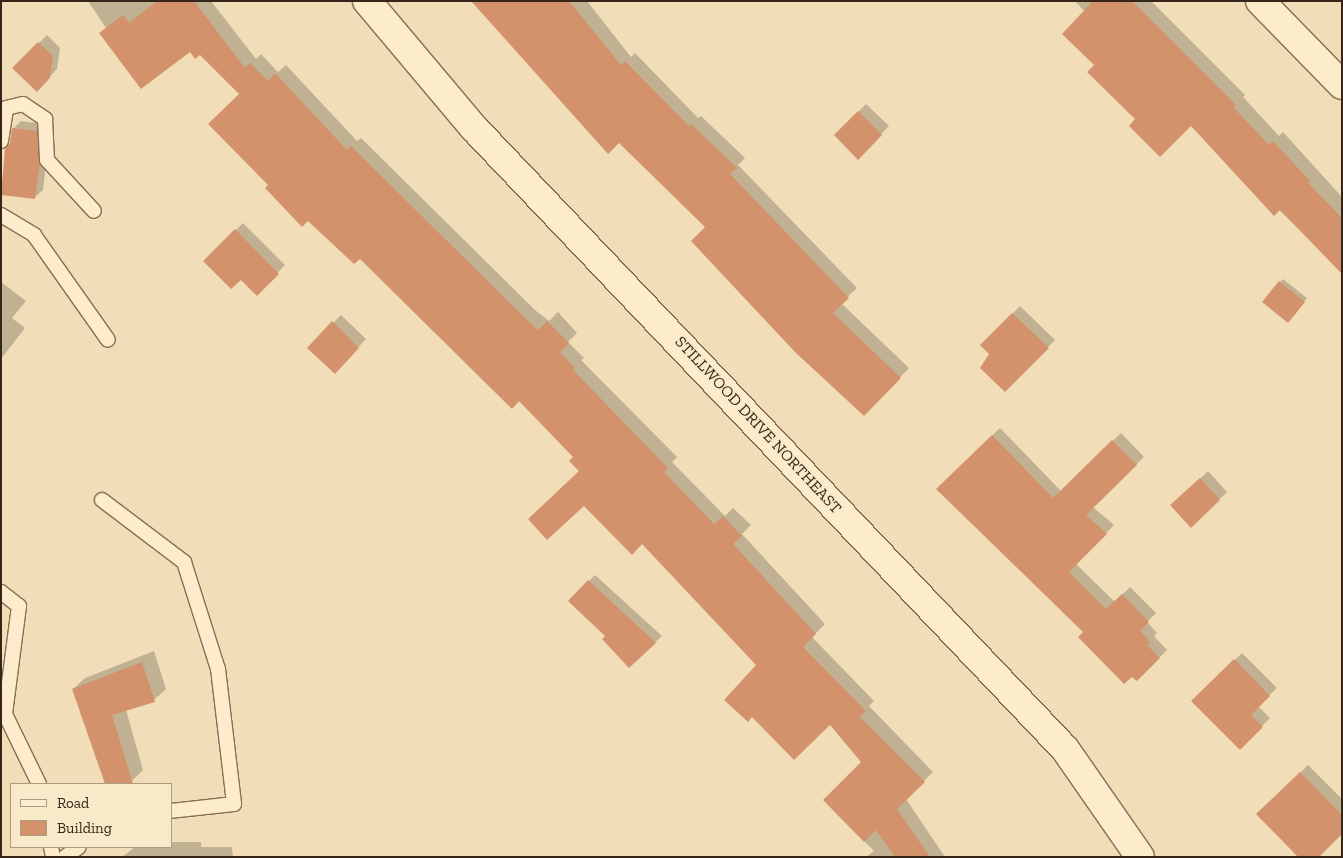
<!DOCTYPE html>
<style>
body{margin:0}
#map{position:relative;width:1343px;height:858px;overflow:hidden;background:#f1deb8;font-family:"Zilla Slab",serif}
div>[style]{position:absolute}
.shadow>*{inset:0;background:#0003}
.building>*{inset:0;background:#d3926b}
.roads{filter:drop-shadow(1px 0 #886d52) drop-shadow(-1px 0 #886d52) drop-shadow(0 1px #886d52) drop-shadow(0 -1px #886d52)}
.service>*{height:14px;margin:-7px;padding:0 7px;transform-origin:7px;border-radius:7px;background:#fceccc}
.minor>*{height:28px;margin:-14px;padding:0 14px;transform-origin:14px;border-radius:14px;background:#fceccc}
span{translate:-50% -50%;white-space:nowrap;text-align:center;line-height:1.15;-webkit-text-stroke:4px #f8e9c8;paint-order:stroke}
.street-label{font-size:16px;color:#362619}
.frame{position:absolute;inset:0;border:2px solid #362619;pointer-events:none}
.legend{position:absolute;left:10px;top:783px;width:162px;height:65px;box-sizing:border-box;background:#f8e9c8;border:1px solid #aa9b82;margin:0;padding:6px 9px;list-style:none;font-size:15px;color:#362619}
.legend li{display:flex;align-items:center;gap:10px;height:25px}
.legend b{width:25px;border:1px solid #aa9b82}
</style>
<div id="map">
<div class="shadow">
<i style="clip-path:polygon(88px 1px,211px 1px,256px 59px,261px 54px,278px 72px,286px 65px,357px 141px,361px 138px,535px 310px,549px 321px,558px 312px,577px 333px,568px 342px,584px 358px,581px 360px,677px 457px,672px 462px,725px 516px,733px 508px,751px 525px,742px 534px,825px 624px,812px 637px,874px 701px,869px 706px,933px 772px,906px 799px,945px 857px,866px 857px,874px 851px,824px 800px,863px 762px,830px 723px,758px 665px,580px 470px,575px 457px,519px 400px,360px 257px,240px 94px,200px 53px,106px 28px)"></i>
<i style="clip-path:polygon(474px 1px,587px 1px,631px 57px,635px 53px,698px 118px,701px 116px,745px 158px,738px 165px,857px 288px,841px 303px,909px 368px,864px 414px,707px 227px)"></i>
<i style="clip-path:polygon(1075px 1px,1151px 1px,1245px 95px,1243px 97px,1279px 136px,1283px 132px,1342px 197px,1342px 271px,1191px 124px,1137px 119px,1095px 65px,1085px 12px)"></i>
<i style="clip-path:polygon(47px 35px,60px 48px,57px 69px,37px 90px,14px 68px)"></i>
<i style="clip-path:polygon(866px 104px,889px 126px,858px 158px,836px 135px)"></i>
<i style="clip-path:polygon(21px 121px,44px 124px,47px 155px,43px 190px,35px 197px,1px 194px,6px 149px,11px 143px,13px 129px)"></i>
<i style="clip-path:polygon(243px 223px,285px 265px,257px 294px,241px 278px,205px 261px)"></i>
<i style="clip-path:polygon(1283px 279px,1307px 298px,1292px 318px,1280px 282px)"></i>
<i style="clip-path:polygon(1px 282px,26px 301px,12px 318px,25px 328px,1px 359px)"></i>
<i style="clip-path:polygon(1020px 306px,1055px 340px,1005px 391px,990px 354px,982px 345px)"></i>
<i style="clip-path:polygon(341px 315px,366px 339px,343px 364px,309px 348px)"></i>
<i style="clip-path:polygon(1000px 428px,1061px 491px,1121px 433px,1144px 457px,1093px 507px,1114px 525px,1076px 564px,1115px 602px,1130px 587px,1156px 613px,1147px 622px,1157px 633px,1154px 636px,1167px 650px,1137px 680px,937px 489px)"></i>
<i style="clip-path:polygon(1208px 471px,1227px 492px,1191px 526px,1180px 498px)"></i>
<i style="clip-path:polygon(595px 575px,662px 636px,629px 666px,607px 636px,569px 601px)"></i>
<i style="clip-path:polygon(154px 651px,166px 689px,154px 700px,126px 710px,143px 770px,131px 782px,106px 784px,73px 689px,85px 678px)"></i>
<i style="clip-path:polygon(1242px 653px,1277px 688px,1258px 706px,1270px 718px,1240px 748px,1193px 701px)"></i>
<i style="clip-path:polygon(1308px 765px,1342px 799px,1342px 833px,1258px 814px)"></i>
<i style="clip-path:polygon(171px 842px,201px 842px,201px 847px,232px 847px,233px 857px,122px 857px,135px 847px,171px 847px)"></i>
</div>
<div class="building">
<i style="clip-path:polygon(157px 1px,194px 1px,245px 68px,250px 63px,268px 81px,275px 73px,347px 150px,351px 146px,526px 319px,538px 330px,547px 321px,569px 343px,560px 352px,575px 368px,573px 370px,668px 468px,664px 472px,714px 524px,723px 516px,742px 536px,733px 544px,816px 634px,803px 647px,866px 711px,860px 717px,925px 782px,897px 809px,930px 857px,895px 857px,876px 830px,864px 842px,823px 800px,861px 762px,830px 725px,794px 760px,752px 717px,748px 722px,724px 700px,756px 665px,642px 544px,632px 555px,584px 506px,547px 540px,528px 519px,579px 471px,569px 461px,573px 457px,519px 401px,512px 409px,360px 259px,354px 264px,308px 221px,302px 227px,265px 188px,268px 185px,208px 124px,239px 94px,200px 55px,195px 59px,190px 52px,141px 89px,99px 33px,123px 15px,129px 23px)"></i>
<i style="clip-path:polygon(471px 1px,569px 1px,621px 65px,625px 61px,689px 126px,691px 124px,737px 168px,730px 174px,849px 298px,833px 313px,901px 378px,864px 416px,795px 352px,691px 241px,705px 227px,619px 143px,608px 154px)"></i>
<i style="clip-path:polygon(1093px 1px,1132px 1px,1236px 105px,1234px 108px,1269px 145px,1273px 141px,1310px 181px,1308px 183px,1342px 218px,1342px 274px,1280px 210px,1274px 216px,1191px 126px,1160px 157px,1129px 126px,1135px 119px,1087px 72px,1094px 65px,1062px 34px)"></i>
<i style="clip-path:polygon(38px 42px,53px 56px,50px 78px,37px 92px,12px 68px)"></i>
<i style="clip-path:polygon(858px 111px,882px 135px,858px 160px,834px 135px)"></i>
<i style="clip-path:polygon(12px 128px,37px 131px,40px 164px,35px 199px,1px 195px,5px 149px,10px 143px)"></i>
<i style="clip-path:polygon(235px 229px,279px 274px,257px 296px,241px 280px,231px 289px,203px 261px)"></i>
<i style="clip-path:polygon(1279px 281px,1305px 302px,1288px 323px,1262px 302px)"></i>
<i style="clip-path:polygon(1012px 313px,1049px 348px,1005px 392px,980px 368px,989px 354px,980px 345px)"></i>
<i style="clip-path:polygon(332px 321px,359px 348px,335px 374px,307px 348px)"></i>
<i style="clip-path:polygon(992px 435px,1053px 498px,1112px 440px,1137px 465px,1086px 515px,1107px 534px,1069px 572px,1106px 609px,1122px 594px,1149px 622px,1140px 631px,1150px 642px,1147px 645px,1160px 658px,1137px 681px,1132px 677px,1124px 684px,1078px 637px,1083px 632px,936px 489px)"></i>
<i style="clip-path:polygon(1200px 478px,1220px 500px,1191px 528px,1170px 505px)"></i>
<i style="clip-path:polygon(588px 580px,656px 643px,629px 668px,602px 639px,605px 636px,568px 601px)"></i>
<i style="clip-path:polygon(1234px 659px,1270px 696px,1251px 715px,1263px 727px,1240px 750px,1191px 701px)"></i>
<i style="clip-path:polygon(142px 662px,155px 702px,112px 715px,133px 784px,105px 784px,72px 689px)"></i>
<i style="clip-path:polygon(1300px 772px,1342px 815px,1342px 834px,1319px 857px,1298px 857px,1256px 814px)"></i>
</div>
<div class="roads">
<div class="service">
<i style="left:1px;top:141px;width:33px;rotate:-81deg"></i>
<i style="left:6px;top:108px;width:17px;rotate:-13deg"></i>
<i style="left:23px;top:104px;width:27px;rotate:34deg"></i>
<i style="left:45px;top:119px;width:41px;rotate:87.2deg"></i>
<i style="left:47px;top:160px;width:69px;rotate:47.3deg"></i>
<i style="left:1px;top:215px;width:39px;rotate:31deg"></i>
<i style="left:34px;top:235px;width:128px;rotate:54.8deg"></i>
<i style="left:102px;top:500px;width:103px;rotate:37.1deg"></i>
<i style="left:184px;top:562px;width:112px;rotate:72.4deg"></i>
<i style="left:218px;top:669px;width:136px;rotate:83.2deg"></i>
<i style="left:234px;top:804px;width:63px;rotate:173.7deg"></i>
<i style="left:1px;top:592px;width:23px;rotate:38deg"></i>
<i style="left:19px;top:606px;width:109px;rotate:97.4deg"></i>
<i style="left:5px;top:714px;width:78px;rotate:64.1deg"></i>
<i style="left:51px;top:847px;width:10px;rotate:79deg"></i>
<i style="left:65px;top:857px;width:17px;rotate:-36deg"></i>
</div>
<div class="minor">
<i style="left:367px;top:1px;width:166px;rotate:49.9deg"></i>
<i style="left:474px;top:128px;width:857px;rotate:46.42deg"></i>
<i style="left:1065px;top:749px;width:131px;rotate:55.2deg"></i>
<i style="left:1260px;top:1px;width:117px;rotate:45.7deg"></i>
</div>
</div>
<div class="street-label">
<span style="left:758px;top:425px;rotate:47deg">STILLWOOD DRIVE NORTHEAST</span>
</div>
<div class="frame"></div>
<ul class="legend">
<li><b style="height:6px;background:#fceccc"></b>Road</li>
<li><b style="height:14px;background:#d3926b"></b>Building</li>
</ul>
</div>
